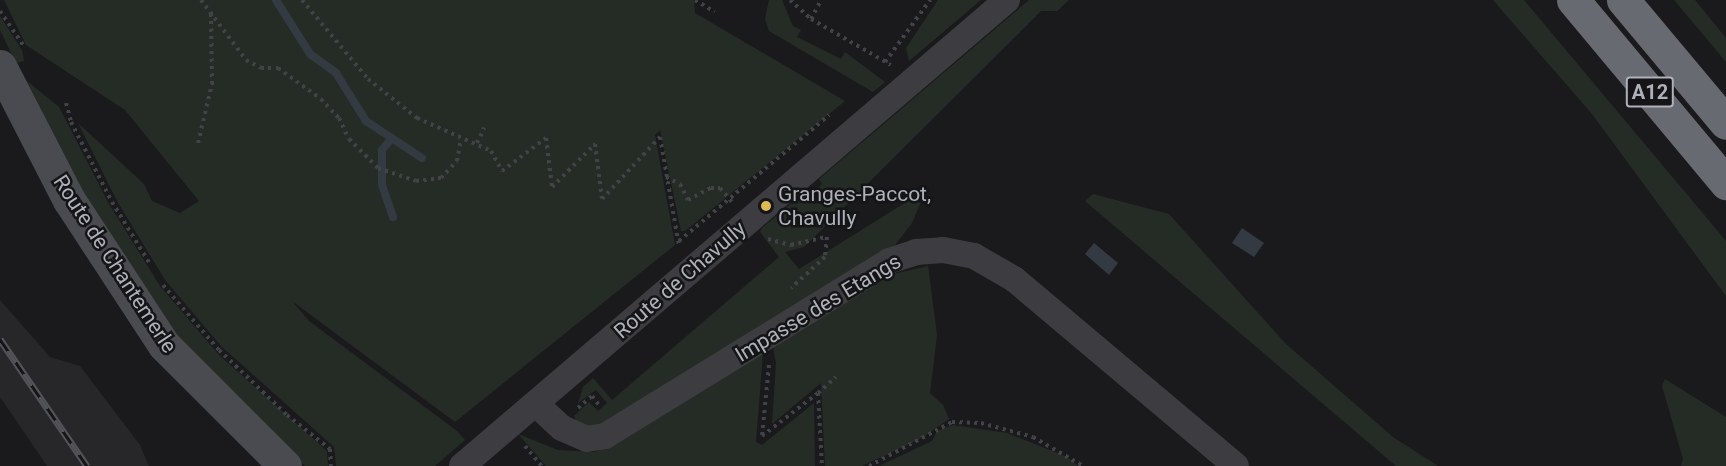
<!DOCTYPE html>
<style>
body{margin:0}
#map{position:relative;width:1726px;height:466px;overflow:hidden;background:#1a1a1c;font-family:Roboto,sans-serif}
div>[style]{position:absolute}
.built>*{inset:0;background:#272629}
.green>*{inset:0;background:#252c26}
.water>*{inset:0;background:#343a41}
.stream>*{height:8px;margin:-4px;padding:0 4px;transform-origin:4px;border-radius:4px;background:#343a41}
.path>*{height:4px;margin-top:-2px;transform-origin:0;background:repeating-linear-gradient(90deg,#424348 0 3px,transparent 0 7.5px)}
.street>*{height:26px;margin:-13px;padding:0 13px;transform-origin:13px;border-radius:13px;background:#3c3c41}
.secondary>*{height:33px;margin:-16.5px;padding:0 16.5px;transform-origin:16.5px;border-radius:16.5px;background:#4a4b50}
.highway>*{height:33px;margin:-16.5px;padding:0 16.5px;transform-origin:16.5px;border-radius:16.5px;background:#686a71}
.rail>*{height:7px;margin-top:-3.5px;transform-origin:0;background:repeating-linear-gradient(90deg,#151517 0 14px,#535459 0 28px);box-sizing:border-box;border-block:2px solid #535459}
.dots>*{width:16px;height:16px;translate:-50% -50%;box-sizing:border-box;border:3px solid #151517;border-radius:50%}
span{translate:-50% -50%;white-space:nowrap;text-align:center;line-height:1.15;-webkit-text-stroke:5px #151517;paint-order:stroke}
.shield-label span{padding:2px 4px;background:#151517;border:2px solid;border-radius:4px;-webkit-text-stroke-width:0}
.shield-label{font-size:20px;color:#aeb1ba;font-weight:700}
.poi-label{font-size:21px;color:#aeb1ba}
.left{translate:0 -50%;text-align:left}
.street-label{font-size:21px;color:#aeb1ba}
</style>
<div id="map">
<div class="built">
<i style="clip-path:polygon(0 300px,50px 357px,80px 366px,140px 445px,149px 466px,47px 466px,0 397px)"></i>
</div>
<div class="green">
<i style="clip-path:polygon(4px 0,694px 0,695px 13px,845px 101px,685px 231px,681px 231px,660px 130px,655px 135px,675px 245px,455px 422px,292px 301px,309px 321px,457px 431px,465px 440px,435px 466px,336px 466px,334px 447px,222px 347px,165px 280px,117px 201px,78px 123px,144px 184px,152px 201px,180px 213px,199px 201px,125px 110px,26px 45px)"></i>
<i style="clip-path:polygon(769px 0,782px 0,793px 26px,801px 30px,797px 37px,841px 59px,845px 52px,885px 82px,873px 92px,769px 31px,765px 19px)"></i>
<i style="clip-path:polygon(938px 0,981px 0,909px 61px,906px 48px)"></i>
<i style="clip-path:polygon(1029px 0,1069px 0,1057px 11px,1041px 11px,804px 247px,785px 252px,799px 269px,916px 196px,920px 204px,912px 223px,892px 249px,597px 430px,577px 422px,574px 416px,589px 402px,598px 411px,607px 403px,596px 390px,578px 403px,583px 387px,593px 378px,612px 400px,779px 257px,760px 232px,762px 228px,807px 190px,811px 194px,822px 184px,819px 179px)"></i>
<i style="clip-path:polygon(1493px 0,1524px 0,1726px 241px,1726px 296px,1592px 114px)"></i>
<i style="clip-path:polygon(1674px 0,1695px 0,1726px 38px,1726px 62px)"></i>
<i style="clip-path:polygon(0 16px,22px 50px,24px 61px,16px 63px,0 30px)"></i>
<i style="clip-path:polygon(27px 81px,59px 107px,109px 204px,160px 286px,219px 355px,327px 451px,328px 466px,305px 466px,271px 438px,203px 368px,146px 296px,84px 195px)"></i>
<i style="clip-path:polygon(1093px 194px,1169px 214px,1286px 344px,1393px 437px,1438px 466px,1396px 466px,1085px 201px)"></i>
<i style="clip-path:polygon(928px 266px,937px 335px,930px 393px,943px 405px,949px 419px,920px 439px,862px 466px,825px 466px,821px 383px,772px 424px,776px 363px,773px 346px,885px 276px)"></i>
<i style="clip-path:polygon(763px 352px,756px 442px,762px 445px,814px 403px,815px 466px,546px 466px,518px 434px,558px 450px,594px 452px,614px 445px)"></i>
<i style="clip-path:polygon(1665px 379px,1726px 417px,1726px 466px,1681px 466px,1683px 459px,1662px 386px)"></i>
<i style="clip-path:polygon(953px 425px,1007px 433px,1067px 457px,1078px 466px,879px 466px,932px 441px,937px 431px)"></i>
</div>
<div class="water">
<i style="clip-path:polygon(1242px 228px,1264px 243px,1254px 257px,1232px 243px)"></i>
<i style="clip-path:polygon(1094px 243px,1118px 263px,1109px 275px,1085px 254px)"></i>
</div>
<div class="stream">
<i style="left:276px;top:0;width:64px;rotate:57.8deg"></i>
<i style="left:310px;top:54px;width:32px;rotate:36deg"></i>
<i style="left:336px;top:73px;width:57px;rotate:58deg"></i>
<i style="left:366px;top:121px;width:67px;rotate:33.5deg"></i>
<i style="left:392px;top:138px;width:16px;rotate:130deg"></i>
<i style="left:382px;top:150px;width:35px;rotate:90deg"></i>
<i style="left:382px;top:185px;width:34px;rotate:71deg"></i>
</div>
<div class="path">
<i style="left:201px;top:0;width:75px;rotate:53.1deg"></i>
<i style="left:246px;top:60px;width:17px;rotate:28deg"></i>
<i style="left:261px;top:68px;width:17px"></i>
<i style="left:278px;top:68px;width:53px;rotate:35.8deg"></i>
<i style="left:321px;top:99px;width:26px;rotate:47deg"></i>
<i style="left:339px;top:118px;width:23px;rotate:65deg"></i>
<i style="left:349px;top:139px;width:41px;rotate:45deg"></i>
<i style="left:378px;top:168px;width:40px;rotate:18.9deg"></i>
<i style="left:416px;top:181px;width:25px;rotate:-7deg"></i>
<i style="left:441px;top:178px;width:23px;rotate:-47deg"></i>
<i style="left:457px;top:161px;width:22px;rotate:-80deg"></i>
<i style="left:302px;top:0;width:103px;rotate:50.1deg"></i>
<i style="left:368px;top:79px;width:63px;rotate:38.5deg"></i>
<i style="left:417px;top:118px;width:81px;rotate:24deg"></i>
<i style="left:491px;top:151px;width:23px;rotate:61deg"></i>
<i style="left:502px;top:171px;width:55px;rotate:-36.9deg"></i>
<i style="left:546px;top:138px;width:49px;rotate:83deg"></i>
<i style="left:552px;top:187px;width:61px;rotate:-45deg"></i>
<i style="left:595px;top:144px;width:55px;rotate:82.7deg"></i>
<i style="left:602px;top:199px;width:85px;rotate:-46.9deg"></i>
<i style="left:660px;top:137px;width:111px;rotate:80.1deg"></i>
<i style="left:695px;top:0;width:23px;rotate:31deg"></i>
<i style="left:790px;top:0;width:28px;rotate:42deg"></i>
<i style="left:811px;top:19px;width:92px;rotate:29.9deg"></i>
<i style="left:0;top:11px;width:41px;rotate:55.9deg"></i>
<i style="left:811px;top:19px;width:21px;rotate:-62deg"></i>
<i style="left:885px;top:62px;width:77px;rotate:-54deg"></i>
<i style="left:66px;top:103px;width:20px;rotate:75deg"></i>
<i style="left:71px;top:122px;width:90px;rotate:62.9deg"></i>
<i style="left:112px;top:202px;width:73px;rotate:58.5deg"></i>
<i style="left:198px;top:143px;width:61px;rotate:-76.7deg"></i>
<i style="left:212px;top:84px;width:70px;rotate:-90.8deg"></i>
<i style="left:477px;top:143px;width:17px;rotate:-65deg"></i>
<i style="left:666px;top:177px;width:16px;rotate:27deg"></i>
<i style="left:680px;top:184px;width:18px;rotate:63deg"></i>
<i style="left:688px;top:200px;width:26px;rotate:-28deg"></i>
<i style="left:711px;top:188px;width:9px"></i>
<i style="left:720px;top:188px;width:18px;rotate:49deg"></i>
<i style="left:768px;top:239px;width:24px;rotate:15deg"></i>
<i style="left:791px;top:245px;width:37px;rotate:-13deg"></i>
<i style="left:827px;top:237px;width:20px;rotate:96deg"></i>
<i style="left:825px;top:257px;width:46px;rotate:137.6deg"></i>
<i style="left:679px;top:241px;width:196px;rotate:-40deg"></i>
<i style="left:163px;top:285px;width:86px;rotate:49.3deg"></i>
<i style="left:219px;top:350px;width:94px;rotate:43.7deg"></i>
<i style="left:287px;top:415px;width:55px;rotate:38.3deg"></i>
<i style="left:330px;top:449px;width:17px;rotate:87deg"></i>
<i style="left:769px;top:365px;width:71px;rotate:95.6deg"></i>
<i style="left:762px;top:436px;width:71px;rotate:-37.5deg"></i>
<i style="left:818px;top:393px;width:73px;rotate:86.9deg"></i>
<i style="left:818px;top:393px;width:24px;rotate:-42deg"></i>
<i style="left:578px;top:408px;width:18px;rotate:-41deg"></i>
<i style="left:592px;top:396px;width:11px;rotate:52deg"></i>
<i style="left:525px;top:446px;width:26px;rotate:50deg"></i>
<i style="left:869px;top:466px;width:94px;rotate:-27.9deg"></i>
<i style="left:952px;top:422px;width:29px;rotate:2deg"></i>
<i style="left:981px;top:423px;width:54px;rotate:15.1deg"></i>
<i style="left:1033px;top:437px;width:58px;rotate:30.1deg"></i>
</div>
<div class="street">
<i style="left:536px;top:404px;width:35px;rotate:43deg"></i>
<i style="left:562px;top:428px;width:27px;rotate:24deg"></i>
<i style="left:587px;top:439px;width:18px;rotate:-9deg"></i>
<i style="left:605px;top:436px;width:334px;rotate:-31.6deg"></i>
<i style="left:889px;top:261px;width:28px;rotate:-18deg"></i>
<i style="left:916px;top:252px;width:27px;rotate:-4deg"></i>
<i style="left:943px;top:250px;width:32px;rotate:11deg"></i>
<i style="left:974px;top:256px;width:46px;rotate:29.9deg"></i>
<i style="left:1014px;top:279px;width:290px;rotate:40.1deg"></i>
<i style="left:462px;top:466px;width:717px;rotate:-40.53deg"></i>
</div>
<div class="secondary">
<i style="left:0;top:66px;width:151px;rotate:62.8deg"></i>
<i style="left:69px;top:200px;width:173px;rotate:56.8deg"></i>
<i style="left:164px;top:345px;width:171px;rotate:45deg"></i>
</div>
<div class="highway">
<i style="left:1573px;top:0;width:239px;rotate:50.1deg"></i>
<i style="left:1623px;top:0;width:160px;rotate:50.1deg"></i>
</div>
<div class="rail">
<i style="left:0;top:339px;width:154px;rotate:55.6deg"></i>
</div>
<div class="dots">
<i style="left:766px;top:206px;background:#ddb951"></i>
</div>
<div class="shield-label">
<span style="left:1650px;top:92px">A12</span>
</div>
<div class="poi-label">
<span class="left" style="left:778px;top:206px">Granges-Paccot,<br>Chavully</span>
</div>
<div class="street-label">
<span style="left:115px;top:264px;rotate:57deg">Route de Chantemerle</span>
<span style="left:680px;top:280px;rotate:-41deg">Route de Chavully</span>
<span style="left:818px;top:308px;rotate:-31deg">Impasse des Etangs</span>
</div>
</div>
